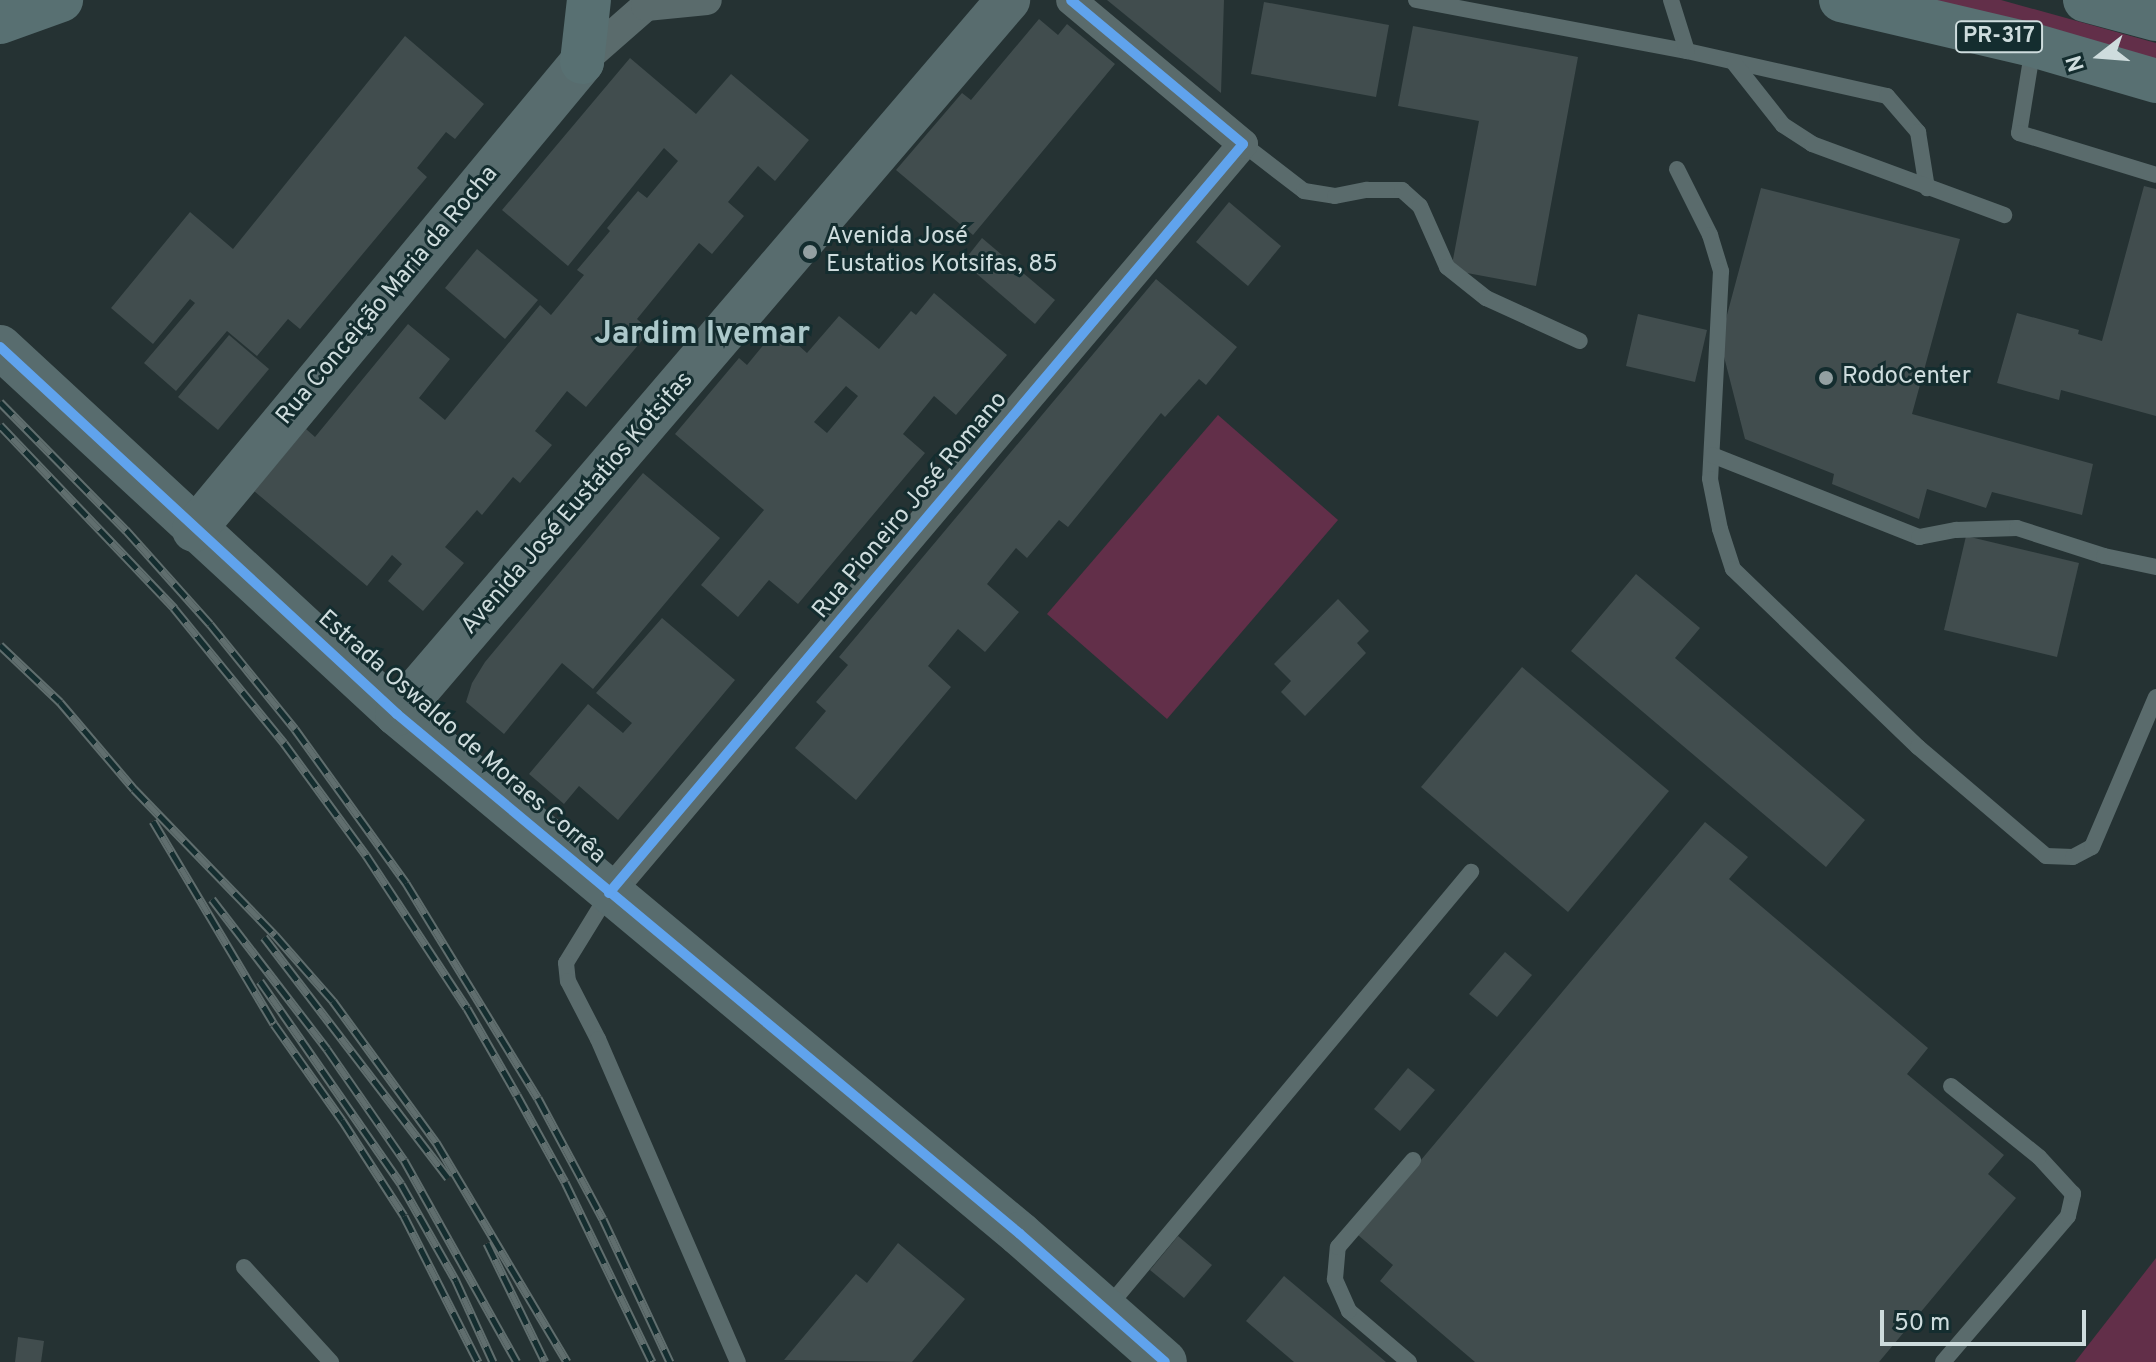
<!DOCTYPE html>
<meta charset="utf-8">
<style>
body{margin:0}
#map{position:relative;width:2156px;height:1362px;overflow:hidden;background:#253233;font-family:Overpass,sans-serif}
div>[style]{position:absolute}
.green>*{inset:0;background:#622f49}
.building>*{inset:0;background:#414d4e}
.lane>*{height:16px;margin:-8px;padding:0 8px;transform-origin:8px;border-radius:8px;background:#5a6b6c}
.street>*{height:30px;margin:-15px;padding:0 15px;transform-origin:15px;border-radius:15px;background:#5a6b6c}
.secondary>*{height:44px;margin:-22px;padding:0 22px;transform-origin:22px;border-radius:22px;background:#586c6e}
.highway>*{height:44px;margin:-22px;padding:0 22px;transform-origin:22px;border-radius:22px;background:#587072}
.rail>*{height:9px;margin-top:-4.5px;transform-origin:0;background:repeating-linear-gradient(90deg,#142d2f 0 18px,#606e6e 0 36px);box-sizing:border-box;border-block:2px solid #606e6e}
.cycleway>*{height:10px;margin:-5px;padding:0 5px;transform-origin:5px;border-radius:5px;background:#60a3ed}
.dots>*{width:22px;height:22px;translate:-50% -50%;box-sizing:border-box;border:4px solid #142d2f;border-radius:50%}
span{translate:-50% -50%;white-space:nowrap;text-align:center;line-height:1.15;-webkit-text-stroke:6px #142d2f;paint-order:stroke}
.shield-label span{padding:2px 6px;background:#142d2f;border:2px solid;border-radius:6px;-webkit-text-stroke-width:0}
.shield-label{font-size:22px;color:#cedcdd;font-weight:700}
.poi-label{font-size:24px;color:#cedcdd}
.left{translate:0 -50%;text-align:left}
.street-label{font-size:24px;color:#cedcdd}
.district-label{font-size:32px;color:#acc8ca;font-weight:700}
.north{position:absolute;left:2060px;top:16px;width:80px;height:80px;-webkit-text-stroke:6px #142d2f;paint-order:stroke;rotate:253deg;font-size:22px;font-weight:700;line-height:32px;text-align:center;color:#cedcdd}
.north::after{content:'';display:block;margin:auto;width:28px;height:36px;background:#cedcdd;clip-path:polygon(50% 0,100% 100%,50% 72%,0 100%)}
.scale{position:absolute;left:1880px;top:1310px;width:206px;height:36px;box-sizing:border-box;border:4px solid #cedcdd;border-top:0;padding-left:10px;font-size:24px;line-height:28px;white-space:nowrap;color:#cedcdd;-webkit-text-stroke:6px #142d2f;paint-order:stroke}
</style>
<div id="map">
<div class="green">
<i style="clip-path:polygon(1923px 0,2001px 0,2156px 43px,2156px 64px)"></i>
<i style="clip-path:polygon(1218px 415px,1338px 520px,1167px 719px,1047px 614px)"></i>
<i style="clip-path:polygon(2156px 1258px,2156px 1362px,2075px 1362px)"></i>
</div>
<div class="building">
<i style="clip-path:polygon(1107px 0,1224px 0,1221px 93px)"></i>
<i style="clip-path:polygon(1264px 2px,1389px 25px,1376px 97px,1251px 74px)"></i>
<i style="clip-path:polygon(1039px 19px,1058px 35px,1067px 24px,1115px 64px,973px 235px,896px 170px,962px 93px,971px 100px)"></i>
<i style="clip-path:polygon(1413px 26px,1578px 57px,1536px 286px,1451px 270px,1479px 121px,1398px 106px)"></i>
<i style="clip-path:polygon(405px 36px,484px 104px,455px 139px,446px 132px,417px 168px,427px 177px,300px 329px,288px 319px,257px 356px,227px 331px,176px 391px,144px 363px,195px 303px,190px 299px,153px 344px,111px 308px,190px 212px,233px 249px)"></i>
<i style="clip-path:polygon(630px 58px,696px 114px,731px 74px,809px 140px,775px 181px,758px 166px,728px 202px,744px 216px,712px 254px,699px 243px,637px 319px,650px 331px,586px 407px,567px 391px,535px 431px,552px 445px,520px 483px,513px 477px,482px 515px,477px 510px,445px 547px,464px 563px,423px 611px,388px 581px,402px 564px,392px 555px,367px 586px,254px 491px,306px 429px,315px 437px,408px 324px,450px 359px,419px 398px,445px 420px,540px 305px,551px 315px,584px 275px,577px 270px,610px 231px,607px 228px,638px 191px,647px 198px,678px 161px,664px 148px,568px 266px,502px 210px)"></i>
<i style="clip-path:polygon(2144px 186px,2156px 189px,2156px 416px,2061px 390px,2059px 400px,1997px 383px,2017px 313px,2079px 330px,2078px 334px,2102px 341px)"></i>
<i style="clip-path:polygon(1761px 188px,1960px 239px,1912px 414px,2093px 464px,2082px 515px,1992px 492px,1986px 508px,1927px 489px,1919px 519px,1832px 484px,1834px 474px,1745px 439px,1720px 341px)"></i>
<i style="clip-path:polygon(1229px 202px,1281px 246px,1248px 286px,1196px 242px)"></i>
<i style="clip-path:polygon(982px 238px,1055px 300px,1035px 324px,963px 262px)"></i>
<i style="clip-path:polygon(477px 249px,538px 300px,505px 339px,445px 288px)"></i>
<i style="clip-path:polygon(1156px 279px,1237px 347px,1206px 385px,1199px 379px,1165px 417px,1161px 413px,1068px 527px,1059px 520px,1027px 558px,1016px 548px,987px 584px,1019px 612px,985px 652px,958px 629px,928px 666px,951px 687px,856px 800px,795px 748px,826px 711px,816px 702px,848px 665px,839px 657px)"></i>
<i style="clip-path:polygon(evenodd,934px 293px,1007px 355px,956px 415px,934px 396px,903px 434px,925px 453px,798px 604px,769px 580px,738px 617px,701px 585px,764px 510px,675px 434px,739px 358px,747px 365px,778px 327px,807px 353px,839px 316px,879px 349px,911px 311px,916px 315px,934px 293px,846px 386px,858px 396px,827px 433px,814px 422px,846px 386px)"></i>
<i style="clip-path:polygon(1638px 314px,1707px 330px,1695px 382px,1626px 366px)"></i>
<i style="clip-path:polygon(229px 335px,269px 369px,218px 430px,178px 397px)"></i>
<i style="clip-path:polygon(643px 473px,720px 538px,593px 689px,562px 663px,504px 734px,466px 702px,472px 683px,485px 662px)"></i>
<i style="clip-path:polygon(1966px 536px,2079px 563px,2057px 657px,1944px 630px)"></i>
<i style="clip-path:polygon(1636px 574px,1700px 628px,1675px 658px,1865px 820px,1826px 867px,1571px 651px)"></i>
<i style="clip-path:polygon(1338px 599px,1369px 631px,1357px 643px,1366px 653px,1305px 716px,1281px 692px,1291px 681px,1274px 664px)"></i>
<i style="clip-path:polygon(662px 618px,735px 680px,618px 820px,579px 786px,564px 804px,529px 774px,588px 704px,623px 733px,632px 723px,596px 693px)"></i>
<i style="clip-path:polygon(1522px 667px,1669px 791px,1568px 912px,1421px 787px)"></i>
<i style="clip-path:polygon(1705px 822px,1748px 857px,1729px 879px,1928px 1048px,1907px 1074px,2004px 1155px,1988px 1174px,2016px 1198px,1879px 1362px,1475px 1362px,1380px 1281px,1393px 1265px,1358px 1235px)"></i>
<i style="clip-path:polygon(1505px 952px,1532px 975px,1497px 1017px,1469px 994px)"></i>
<i style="clip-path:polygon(1408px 1068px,1435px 1090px,1400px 1131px,1374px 1109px)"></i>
<i style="clip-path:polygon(1178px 1236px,1212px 1265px,1184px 1298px,1150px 1270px)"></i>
<i style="clip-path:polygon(898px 1243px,965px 1299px,912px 1362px,784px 1360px,856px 1274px,867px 1283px)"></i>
<i style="clip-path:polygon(1284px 1276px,1386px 1362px,1294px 1362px,1246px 1321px)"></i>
<i style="clip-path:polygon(18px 1337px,44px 1341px,41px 1362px,15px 1362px)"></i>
</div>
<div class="lane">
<i style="left:1416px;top:0;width:276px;rotate:10.7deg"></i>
<i style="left:1687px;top:51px;width:205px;rotate:12.7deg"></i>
<i style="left:1887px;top:96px;width:48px;rotate:49.3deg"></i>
<i style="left:1918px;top:132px;width:57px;rotate:80.9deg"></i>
<i style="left:1671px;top:0;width:53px;rotate:72.6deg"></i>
<i style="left:2033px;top:47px;width:87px;rotate:99.2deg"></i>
<i style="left:2019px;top:133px;width:143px;rotate:17deg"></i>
<i style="left:1734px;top:63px;width:79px;rotate:51.7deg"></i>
<i style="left:1783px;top:125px;width:35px;rotate:33deg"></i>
<i style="left:1812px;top:144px;width:205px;rotate:20.3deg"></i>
<i style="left:1243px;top:144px;width:77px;rotate:37.6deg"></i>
<i style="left:1304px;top:191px;width:31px;rotate:9deg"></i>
<i style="left:1335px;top:196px;width:33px;rotate:-11deg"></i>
<i style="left:1367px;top:190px;width:35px"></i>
<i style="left:1402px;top:190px;width:24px;rotate:42deg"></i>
<i style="left:1420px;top:206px;width:67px;rotate:66.1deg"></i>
<i style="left:1447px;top:267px;width:50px;rotate:38.5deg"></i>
<i style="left:1486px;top:298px;width:103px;rotate:24.6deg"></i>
<i style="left:1677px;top:169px;width:74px;rotate:63.4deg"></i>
<i style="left:1710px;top:235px;width:38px;rotate:73deg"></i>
<i style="left:1721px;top:271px;width:208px;rotate:93deg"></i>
<i style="left:1710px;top:479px;width:51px;rotate:78.7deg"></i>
<i style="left:1720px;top:529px;width:42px;rotate:72deg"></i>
<i style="left:1733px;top:569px;width:257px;rotate:43.9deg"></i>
<i style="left:1918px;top:747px;width:168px;rotate:40.4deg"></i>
<i style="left:2046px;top:856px;width:27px;rotate:2deg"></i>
<i style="left:2073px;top:857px;width:21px;rotate:-28deg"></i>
<i style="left:2092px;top:847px;width:163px;rotate:-66.9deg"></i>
<i style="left:1712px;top:455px;width:223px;rotate:21.6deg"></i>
<i style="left:1919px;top:537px;width:38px;rotate:-11deg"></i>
<i style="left:1956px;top:530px;width:61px;rotate:-1.9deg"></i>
<i style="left:2017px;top:528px;width:91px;rotate:17.8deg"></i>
<i style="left:2104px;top:556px;width:53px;rotate:11.9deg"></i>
<i style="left:609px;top:893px;width:82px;rotate:121.6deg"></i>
<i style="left:566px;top:963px;width:18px;rotate:84deg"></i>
<i style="left:568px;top:981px;width:65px;rotate:62.7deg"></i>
<i style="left:598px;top:1039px;width:352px;rotate:66.6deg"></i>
<i style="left:244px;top:1267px;width:129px;rotate:47.5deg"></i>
<i style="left:1108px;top:1307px;width:567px;rotate:-50.16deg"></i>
<i style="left:1409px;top:1362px;width:79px;rotate:-139.6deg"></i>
<i style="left:1349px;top:1311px;width:35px;rotate:-114deg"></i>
<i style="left:1335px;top:1279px;width:32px;rotate:-85deg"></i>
<i style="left:1338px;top:1247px;width:115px;rotate:-49.2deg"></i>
<i style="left:1943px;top:1362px;width:192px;rotate:-49.4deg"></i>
<i style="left:2068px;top:1216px;width:23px;rotate:-77deg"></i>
<i style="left:2073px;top:1194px;width:50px;rotate:-132.6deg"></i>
<i style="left:2039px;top:1157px;width:113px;rotate:-141.1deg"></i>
</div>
<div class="street">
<i style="left:582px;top:62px;width:85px;rotate:-41.2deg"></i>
<i style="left:646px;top:6px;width:61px;rotate:-5.6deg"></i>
<i style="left:609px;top:893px;width:981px;rotate:-49.75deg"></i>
<i style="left:1243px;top:144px;width:224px;rotate:-140.1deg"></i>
</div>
<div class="secondary">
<i style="left:0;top:347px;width:541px;rotate:42.75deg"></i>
<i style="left:397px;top:714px;width:811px;rotate:39.85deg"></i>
<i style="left:1020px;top:1234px;width:193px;rotate:41.4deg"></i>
<i style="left:194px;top:530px;width:608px;rotate:-50.34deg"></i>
<i style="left:397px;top:714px;width:940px;rotate:-49.44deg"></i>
</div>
<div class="highway">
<i style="left:1841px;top:0;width:197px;rotate:13.2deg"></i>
<i style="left:2033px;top:45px;width:128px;rotate:16.3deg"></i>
<i style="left:2085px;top:0;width:73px;rotate:15deg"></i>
<i style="left:0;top:22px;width:65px;rotate:-19.8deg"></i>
<i style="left:582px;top:62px;width:62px;rotate:-83.6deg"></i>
</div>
<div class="rail">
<i style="left:0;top:402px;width:180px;rotate:45.5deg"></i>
<i style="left:126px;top:530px;width:126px;rotate:48.2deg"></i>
<i style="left:210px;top:624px;width:135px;rotate:51deg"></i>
<i style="left:295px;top:729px;width:190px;rotate:54.2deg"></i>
<i style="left:406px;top:883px;width:252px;rotate:58.5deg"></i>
<i style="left:538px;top:1098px;width:137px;rotate:61.8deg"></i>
<i style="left:603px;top:1219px;width:158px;rotate:64.9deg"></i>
<i style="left:0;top:425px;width:253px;rotate:46.4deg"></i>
<i style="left:174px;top:608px;width:174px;rotate:50.8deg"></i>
<i style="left:284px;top:743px;width:139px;rotate:53.8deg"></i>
<i style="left:366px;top:855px;width:183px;rotate:56.6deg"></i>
<i style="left:467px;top:1008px;width:100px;rotate:60.1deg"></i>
<i style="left:517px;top:1095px;width:99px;rotate:61.1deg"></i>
<i style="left:565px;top:1182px;width:200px;rotate:64.2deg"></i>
<i style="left:0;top:645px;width:83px;rotate:43.5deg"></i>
<i style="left:60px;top:702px;width:114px;rotate:49.6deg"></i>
<i style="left:134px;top:789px;width:203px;rotate:46deg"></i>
<i style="left:275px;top:935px;width:88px;rotate:48.7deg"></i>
<i style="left:333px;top:1001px;width:175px;rotate:53.9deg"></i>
<i style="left:436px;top:1142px;width:256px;rotate:59.2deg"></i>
<i style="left:153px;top:821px;width:236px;rotate:59.2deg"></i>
<i style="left:274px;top:1024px;width:118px;rotate:54.7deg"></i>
<i style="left:342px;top:1120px;width:114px;rotate:57.1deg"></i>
<i style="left:404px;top:1216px;width:164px;rotate:63.1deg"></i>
<i style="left:212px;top:899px;width:189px;rotate:52.5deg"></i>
<i style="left:327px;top:1049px;width:135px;rotate:55.3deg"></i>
<i style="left:404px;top:1160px;width:231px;rotate:60.8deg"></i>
<i style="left:264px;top:937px;width:303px;rotate:52.6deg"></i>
<i style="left:260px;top:981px;width:247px;rotate:55.2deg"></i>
<i style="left:401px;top:1184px;width:112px;rotate:60.4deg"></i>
<i style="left:456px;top:1281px;width:89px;rotate:65.4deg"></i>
<i style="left:487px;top:1243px;width:132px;rotate:64deg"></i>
</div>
<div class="cycleway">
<i style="left:0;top:347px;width:541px;rotate:42.75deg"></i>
<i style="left:397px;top:714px;width:811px;rotate:39.85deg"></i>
<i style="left:1020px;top:1234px;width:193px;rotate:41.4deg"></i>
<i style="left:609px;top:893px;width:981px;rotate:-49.75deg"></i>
<i style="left:1243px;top:144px;width:224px;rotate:-140.1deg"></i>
</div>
<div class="dots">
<i style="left:810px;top:252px;background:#93a0a2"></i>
<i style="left:1826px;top:378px;background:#93a0a2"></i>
</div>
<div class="shield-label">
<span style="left:1999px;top:37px">PR-317</span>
</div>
<div class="poi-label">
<span class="left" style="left:826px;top:252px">Avenida José<br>Eustatios Kotsifas, 85</span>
<span class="left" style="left:1842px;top:378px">RodoCenter</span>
</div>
<div class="street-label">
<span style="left:388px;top:296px;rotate:-50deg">Rua Conceição Maria da Rocha</span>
<span style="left:578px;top:504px;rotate:-49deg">Avenida José Eustatios Kotsifas</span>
<span style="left:911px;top:506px;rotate:-50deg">Rua Pioneiro José Romano</span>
<span style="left:461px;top:738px;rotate:41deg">Estrada Oswaldo de Moraes Corrêa</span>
</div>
<div class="district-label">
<span style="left:702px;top:335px">Jardim Ivemar</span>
</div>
<div class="north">N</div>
<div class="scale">50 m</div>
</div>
